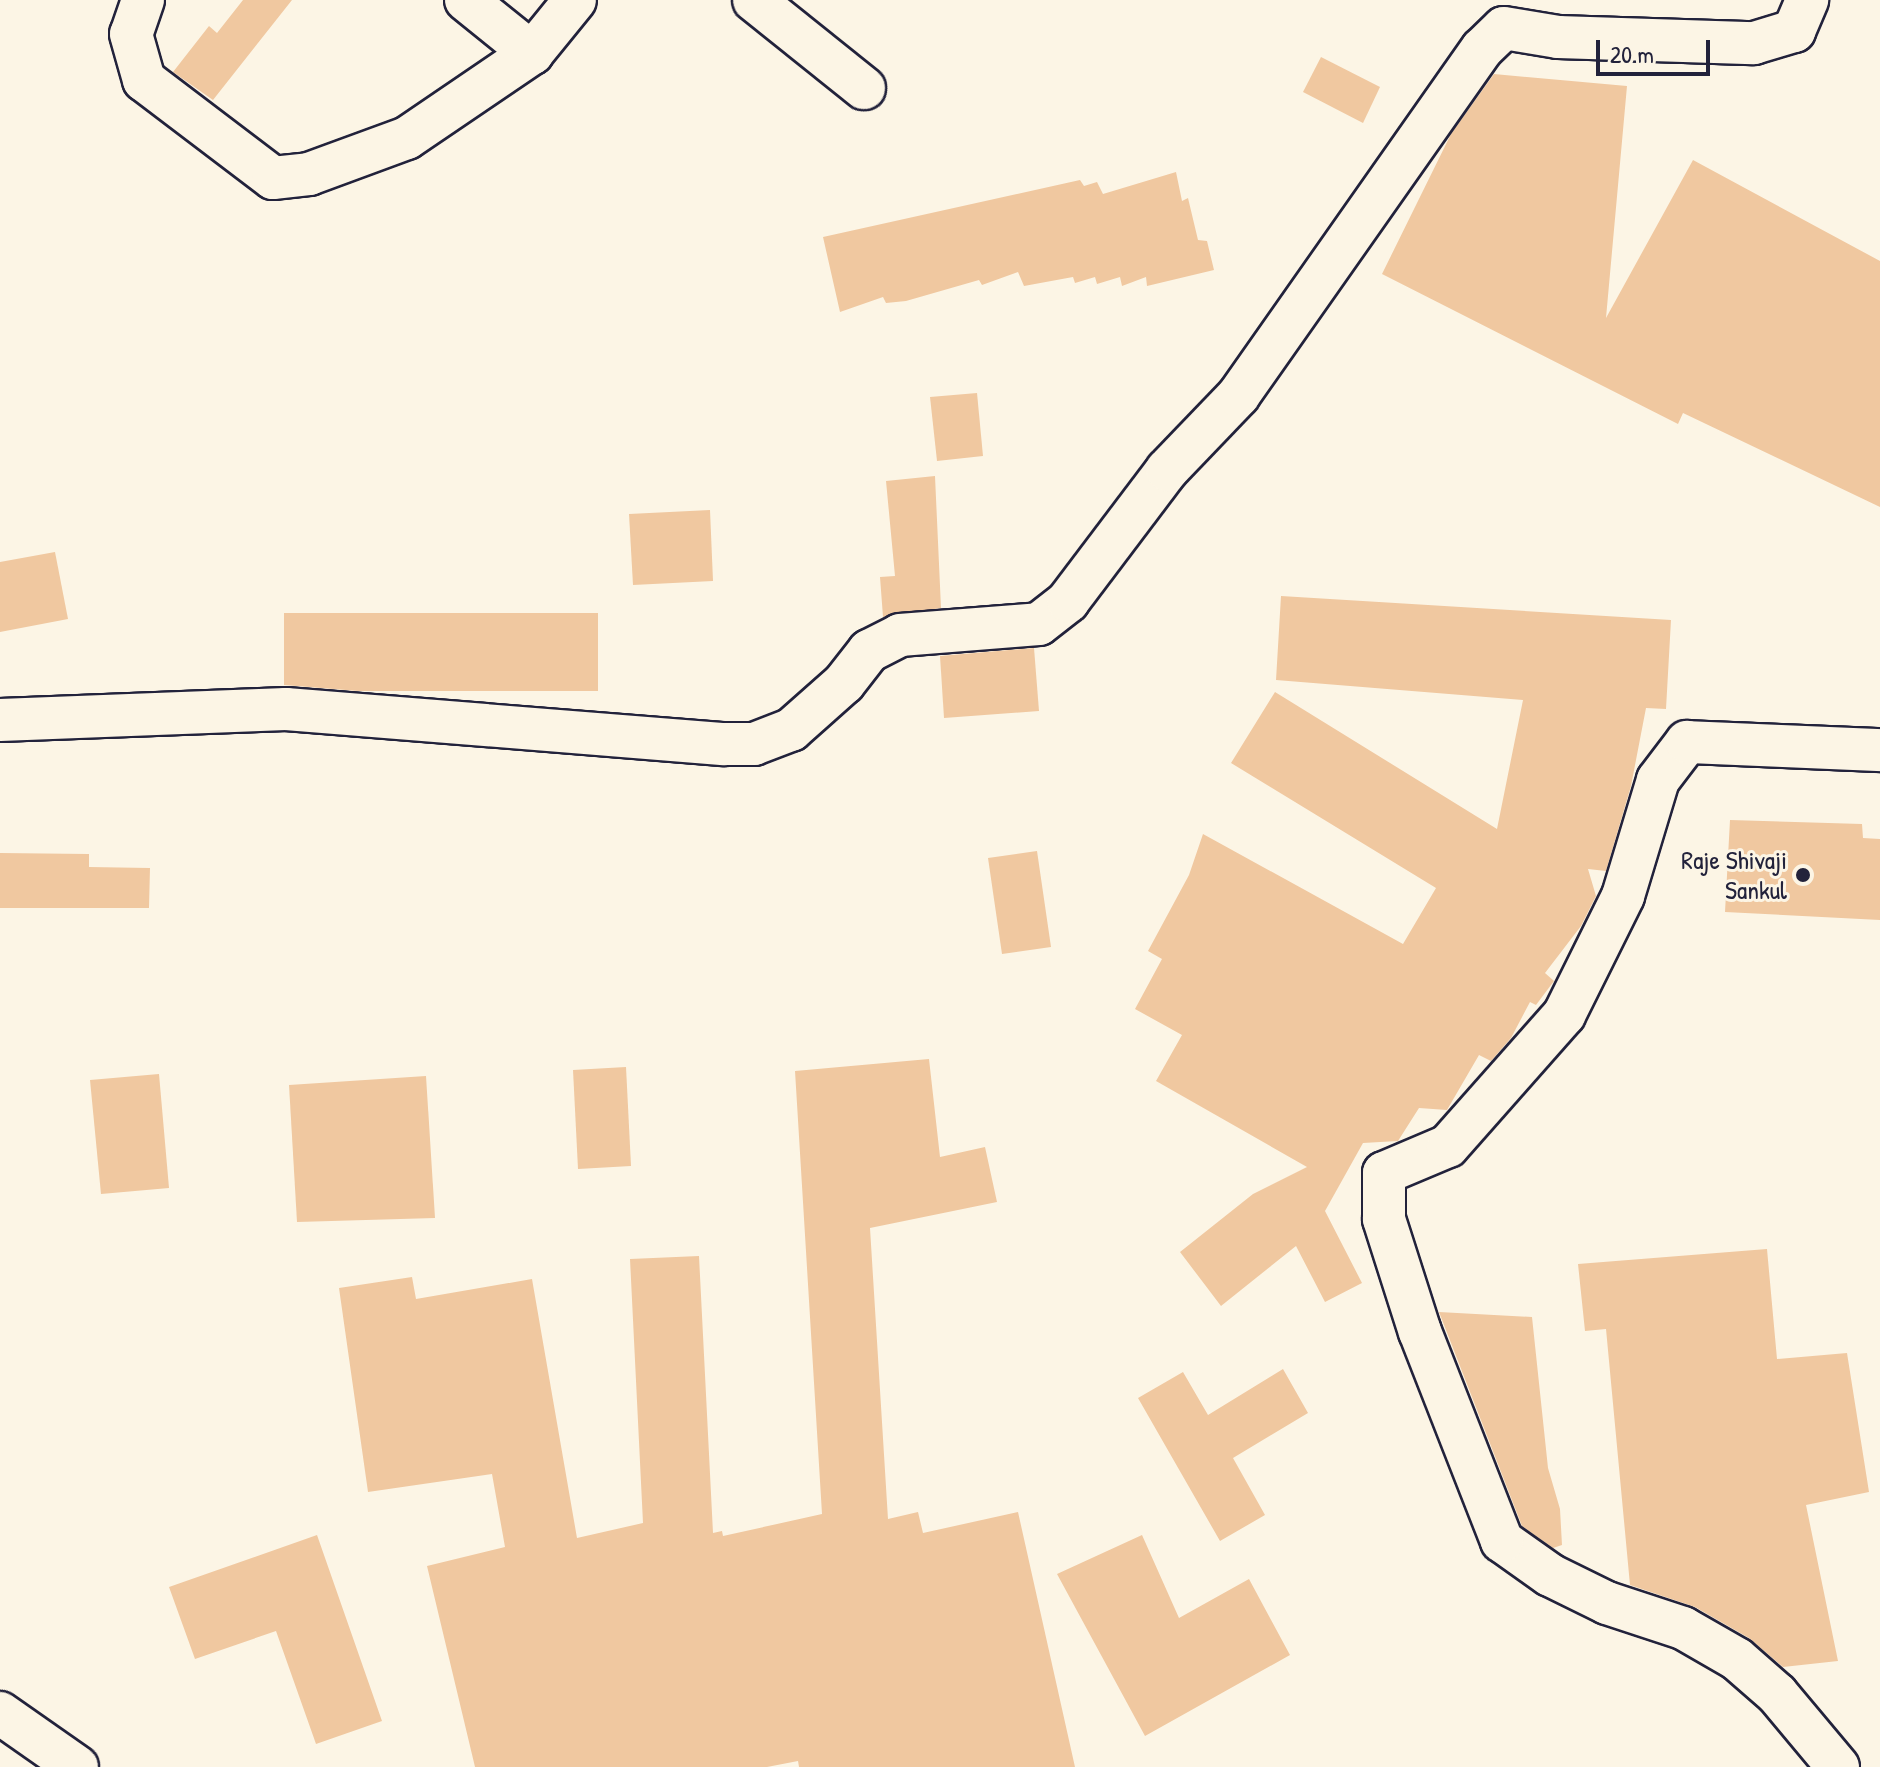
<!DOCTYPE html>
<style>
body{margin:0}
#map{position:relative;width:1880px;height:1767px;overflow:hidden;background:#fcf5e5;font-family:"Patrick Hand",sans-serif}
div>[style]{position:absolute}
.building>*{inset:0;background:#f0c8a0}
.roads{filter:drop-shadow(2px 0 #22223b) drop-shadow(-2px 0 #22223b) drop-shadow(0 2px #22223b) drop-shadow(0 -2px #22223b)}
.minor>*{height:42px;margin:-21px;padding:0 21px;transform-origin:21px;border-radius:21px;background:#fcf5e5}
.dots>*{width:22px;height:22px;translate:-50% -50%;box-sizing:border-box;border:4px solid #fcf5e5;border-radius:50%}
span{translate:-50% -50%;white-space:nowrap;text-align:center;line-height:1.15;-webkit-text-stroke:6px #fcf5e5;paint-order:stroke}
.poi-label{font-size:26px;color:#22223b}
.right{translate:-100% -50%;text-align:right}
.scale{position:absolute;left:1596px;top:40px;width:114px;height:36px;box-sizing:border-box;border:4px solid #22223b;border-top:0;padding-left:10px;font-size:24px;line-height:28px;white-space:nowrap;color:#22223b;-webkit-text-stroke:6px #fcf5e5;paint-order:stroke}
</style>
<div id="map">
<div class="building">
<i style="clip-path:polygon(243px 0,292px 0,213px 100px,173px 72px,209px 26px,217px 33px)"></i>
<i style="clip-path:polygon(1321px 57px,1380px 87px,1363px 123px,1303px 92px)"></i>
<i style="clip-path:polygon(1494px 74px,1627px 86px,1606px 318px,1693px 160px,1880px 261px,1880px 507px,1683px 413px,1678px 424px,1382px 274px,1451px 134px)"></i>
<i style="clip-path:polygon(1176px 172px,1182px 201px,1188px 198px,1198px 240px,1207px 241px,1214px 270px,1147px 286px,1146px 277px,1122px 286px,1120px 277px,1097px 284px,1095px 277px,1075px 283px,1073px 277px,1024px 286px,1018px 272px,982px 285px,979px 280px,906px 301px,886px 303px,883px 297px,840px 312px,823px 237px,1080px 180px,1084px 186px,1097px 182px,1103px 194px)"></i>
<i style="clip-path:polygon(977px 393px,983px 456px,937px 461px,930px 397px)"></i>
<i style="clip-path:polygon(935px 476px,941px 608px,883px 617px,880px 577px,895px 576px,886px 481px)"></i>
<i style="clip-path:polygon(710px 510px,713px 581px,633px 585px,629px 514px)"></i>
<i style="clip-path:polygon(55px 552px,68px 619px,0 632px,0 562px)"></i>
<i style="clip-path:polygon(1281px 596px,1671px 620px,1666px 709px,1646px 708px,1631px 786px,1606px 871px,1588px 869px,1596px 896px,1581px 926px,1545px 973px,1554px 981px,1536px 1005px,1530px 1002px,1511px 1038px,1491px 1061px,1479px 1055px,1447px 1110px,1419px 1108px,1398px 1141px,1363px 1143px,1325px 1211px,1362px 1283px,1325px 1302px,1296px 1246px,1221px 1306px,1180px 1252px,1253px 1194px,1307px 1167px,1156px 1081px,1182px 1035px,1135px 1009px,1162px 959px,1148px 951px,1189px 875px,1203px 834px,1403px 944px,1436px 888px,1231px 763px,1275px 692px,1497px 829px,1523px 700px,1276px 680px)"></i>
<i style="clip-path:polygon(284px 613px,598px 613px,598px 691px,358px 691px,284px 685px)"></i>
<i style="clip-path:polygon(1034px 648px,1039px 711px,944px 718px,940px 656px)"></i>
<i style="clip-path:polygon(1730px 820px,1862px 824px,1863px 838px,1880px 839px,1880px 920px,1725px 912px)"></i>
<i style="clip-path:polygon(1037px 851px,1051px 947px,1002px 954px,988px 858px)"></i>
<i style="clip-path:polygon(0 853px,89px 854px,89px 867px,150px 868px,149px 908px,0 908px)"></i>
<i style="clip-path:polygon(929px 1059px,940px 1157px,985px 1147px,997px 1202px,870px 1228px,888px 1519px,918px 1512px,923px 1533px,1018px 1512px,1075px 1767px,799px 1767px,798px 1761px,767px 1767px,475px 1767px,427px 1566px,505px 1547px,492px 1474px,368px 1492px,339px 1288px,412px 1277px,416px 1299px,532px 1279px,577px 1538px,643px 1523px,630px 1259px,699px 1256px,713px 1533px,722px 1531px,723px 1536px,822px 1514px,795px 1071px)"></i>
<i style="clip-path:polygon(626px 1067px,631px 1166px,578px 1169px,573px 1070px)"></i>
<i style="clip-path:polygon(159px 1074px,169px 1188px,101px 1194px,90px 1080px)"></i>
<i style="clip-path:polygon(426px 1076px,435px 1218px,297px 1222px,289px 1085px)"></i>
<i style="clip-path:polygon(1767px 1249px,1777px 1359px,1847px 1353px,1869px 1492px,1806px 1505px,1838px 1661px,1783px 1667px,1749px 1638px,1695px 1607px,1630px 1585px,1606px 1329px,1585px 1331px,1578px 1264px)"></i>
<i style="clip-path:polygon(1439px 1312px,1532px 1317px,1548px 1468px,1560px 1509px,1562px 1545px,1553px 1548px,1522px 1526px)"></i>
<i style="clip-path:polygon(1283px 1369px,1308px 1413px,1233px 1458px,1265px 1515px,1220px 1541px,1138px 1398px,1183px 1372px,1208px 1415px)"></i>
<i style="clip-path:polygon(317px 1535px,382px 1721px,316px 1744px,276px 1631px,195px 1659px,169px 1587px)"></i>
<i style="clip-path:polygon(1142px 1535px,1179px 1618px,1249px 1579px,1290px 1655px,1145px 1736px,1057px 1574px)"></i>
</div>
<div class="roads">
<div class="minor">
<i style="left:143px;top:0;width:36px;rotate:109deg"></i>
<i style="left:131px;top:34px;width:48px;rotate:74.2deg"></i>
<i style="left:144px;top:80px;width:162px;rotate:37.2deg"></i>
<i style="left:273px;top:178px;width:36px;rotate:-6deg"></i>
<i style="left:309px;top:174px;width:104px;rotate:-20.2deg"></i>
<i style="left:407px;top:138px;width:151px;rotate:-34.2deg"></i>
<i style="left:532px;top:53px;width:68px;rotate:-50.9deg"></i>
<i style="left:466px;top:0;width:85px;rotate:38.8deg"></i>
<i style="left:754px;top:0;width:141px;rotate:38.7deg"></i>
<i style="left:0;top:720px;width:286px;rotate:-2.2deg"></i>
<i style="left:286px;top:709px;width:440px;rotate:4.6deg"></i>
<i style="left:725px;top:744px;width:29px"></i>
<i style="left:754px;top:744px;width:40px;rotate:-21deg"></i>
<i style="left:791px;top:730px;width:71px;rotate:-41.6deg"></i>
<i style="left:844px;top:683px;width:41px;rotate:-52deg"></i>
<i style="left:869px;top:651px;width:35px;rotate:-27deg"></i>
<i style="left:900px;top:635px;width:139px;rotate:-4.5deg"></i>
<i style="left:1039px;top:624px;width:37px;rotate:-38deg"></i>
<i style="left:1068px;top:601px;width:164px;rotate:-52.9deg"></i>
<i style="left:1167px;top:470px;width:103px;rotate:-46.2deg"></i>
<i style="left:1238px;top:396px;width:424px;rotate:-54.9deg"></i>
<i style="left:1482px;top:49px;width:30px;rotate:-44deg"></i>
<i style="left:1504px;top:28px;width:55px;rotate:9.5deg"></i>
<i style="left:1558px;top:37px;width:196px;rotate:1.8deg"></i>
<i style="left:1754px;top:43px;width:42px;rotate:-16.7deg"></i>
<i style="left:1794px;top:31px;width:34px;rotate:-67deg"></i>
<i style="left:0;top:1713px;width:94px;rotate:35deg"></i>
<i style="left:1838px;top:1767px;width:95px;rotate:-129.9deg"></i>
<i style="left:1777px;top:1694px;width:53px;rotate:-138.8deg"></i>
<i style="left:1737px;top:1659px;width:62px;rotate:-150.1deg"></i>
<i style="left:1683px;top:1628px;width:80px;rotate:-161.8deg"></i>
<i style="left:1607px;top:1603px;width:64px;rotate:-153.8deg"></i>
<i style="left:1550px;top:1575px;width:59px;rotate:-144.7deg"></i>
<i style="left:1502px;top:1541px;width:225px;rotate:-111.4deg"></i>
<i style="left:1420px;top:1332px;width:119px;rotate:-107.7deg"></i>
<i style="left:1384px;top:1219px;width:46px;rotate:-90deg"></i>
<i style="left:1384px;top:1173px;width:69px;rotate:-22.9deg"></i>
<i style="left:1448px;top:1146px;width:175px;rotate:-48.5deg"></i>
<i style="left:1564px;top:1015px;width:133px;rotate:-63.6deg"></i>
<i style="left:1623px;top:896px;width:121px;rotate:-73.2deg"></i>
<i style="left:1658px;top:780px;width:48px;rotate:-52.7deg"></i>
<i style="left:1687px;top:742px;width:193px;rotate:2.4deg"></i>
</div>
</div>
<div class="dots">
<i style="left:1803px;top:875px;background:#22223b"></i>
</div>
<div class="poi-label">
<span class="right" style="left:1787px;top:875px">Raje Shivaji<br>Sankul</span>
</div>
<div class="scale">20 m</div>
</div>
